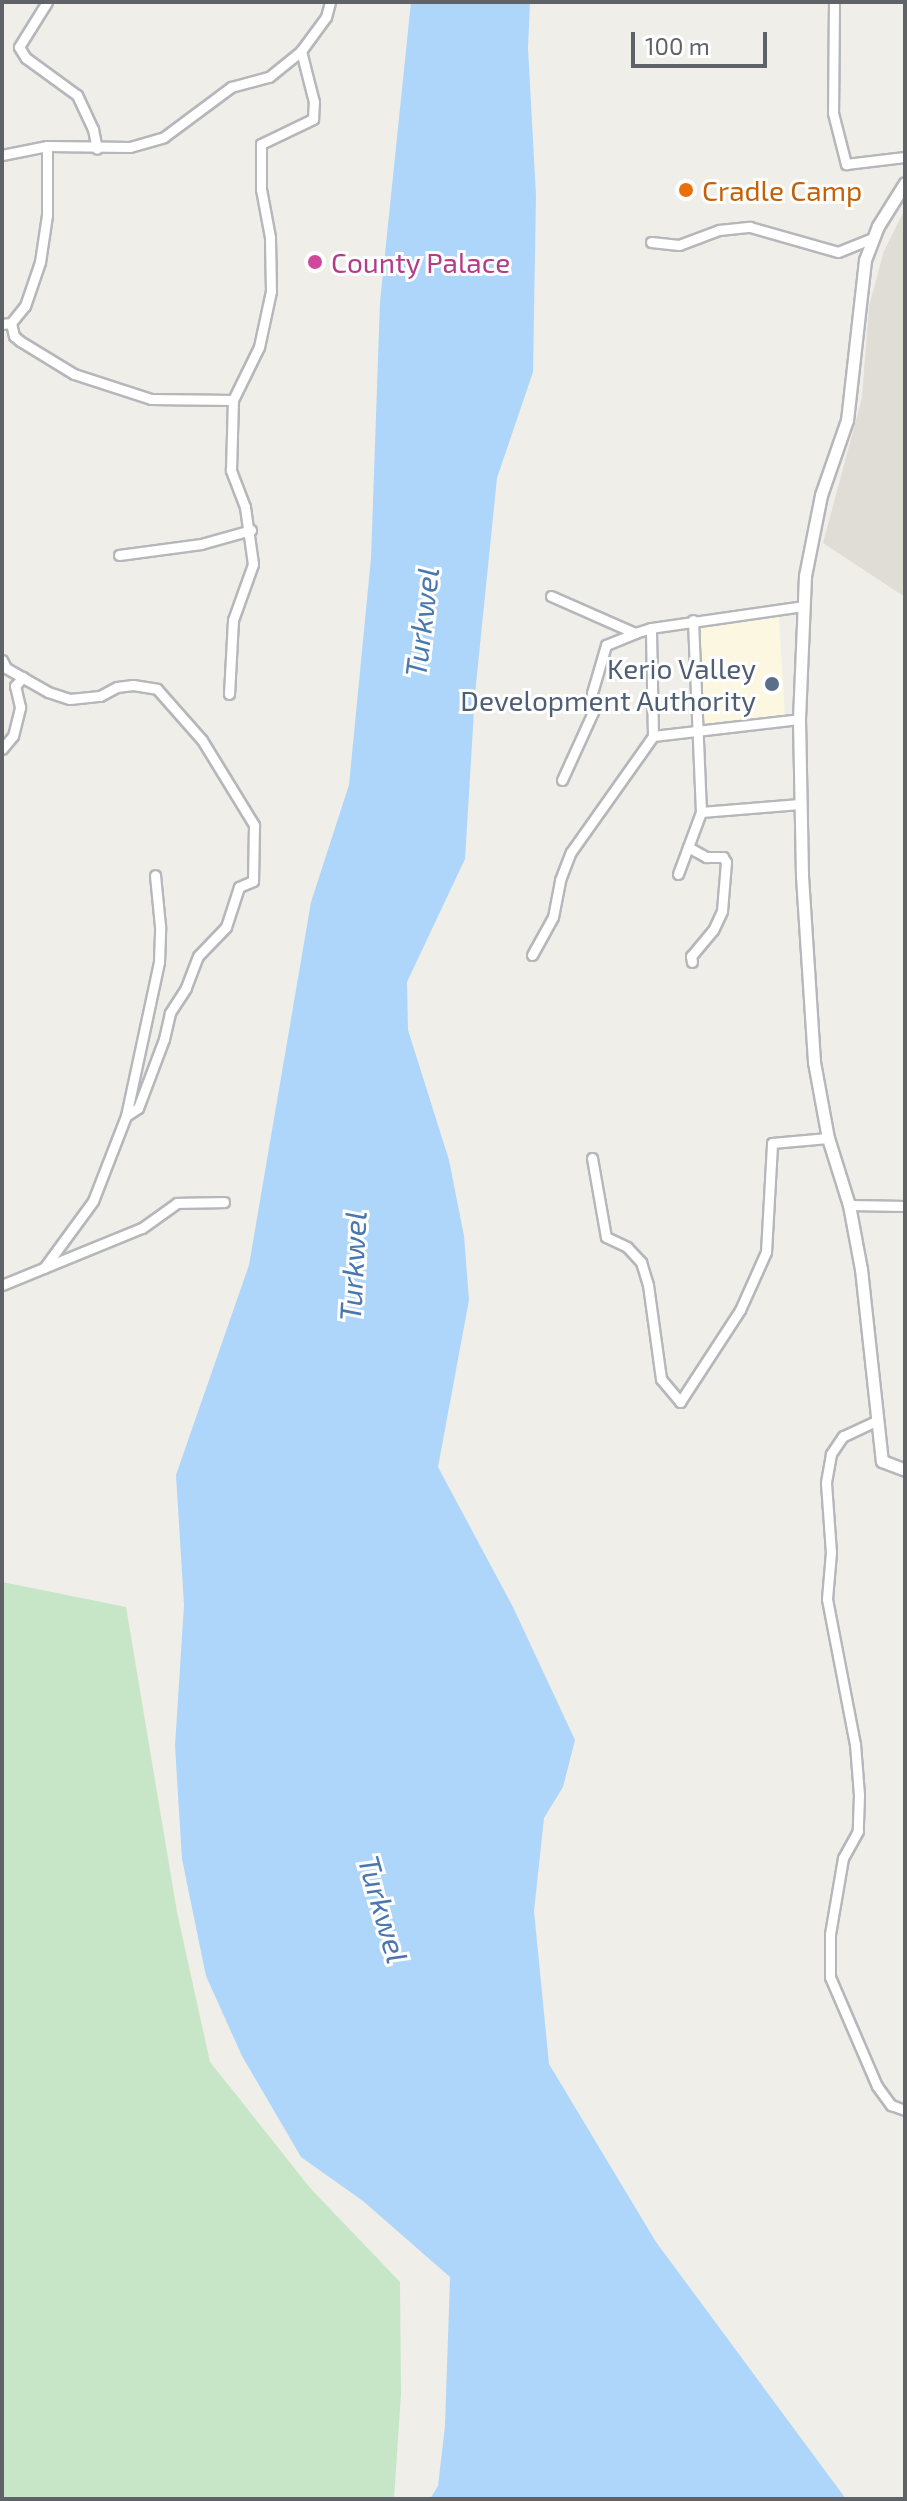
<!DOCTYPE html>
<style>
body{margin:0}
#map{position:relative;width:907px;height:2501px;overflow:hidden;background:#f0eee8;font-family:"Exo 2",sans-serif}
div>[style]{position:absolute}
.commercial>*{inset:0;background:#fcf7e0}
.education>*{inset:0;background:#e0ddd6}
.green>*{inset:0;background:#c6e6c7}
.water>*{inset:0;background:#add6fa}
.roads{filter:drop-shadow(2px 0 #b5b7bb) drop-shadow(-2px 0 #b5b7bb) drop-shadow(0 2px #b5b7bb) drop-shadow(0 -2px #b5b7bb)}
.minor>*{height:9px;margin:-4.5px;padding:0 4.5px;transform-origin:4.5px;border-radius:4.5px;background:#fff}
.tertiary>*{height:11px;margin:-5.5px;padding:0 5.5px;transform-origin:5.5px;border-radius:5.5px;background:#fff}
.dots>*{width:22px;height:22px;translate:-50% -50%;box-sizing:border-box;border:4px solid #fff;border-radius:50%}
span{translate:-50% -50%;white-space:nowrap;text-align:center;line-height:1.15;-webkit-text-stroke:6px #fff;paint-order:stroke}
.food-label{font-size:28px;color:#c56008}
.left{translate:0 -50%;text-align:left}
.hotel-label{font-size:28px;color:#b23c85}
.service-label{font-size:28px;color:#4e5e75}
.right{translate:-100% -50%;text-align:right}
.water-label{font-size:30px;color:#4a77ad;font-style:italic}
.frame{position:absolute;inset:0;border:4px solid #5f6267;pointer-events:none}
.scale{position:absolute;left:631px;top:32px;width:136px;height:36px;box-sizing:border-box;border:4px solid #5f6267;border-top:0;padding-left:10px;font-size:24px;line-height:28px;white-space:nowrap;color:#5f6267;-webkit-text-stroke:6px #fff;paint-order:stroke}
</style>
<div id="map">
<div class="commercial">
<i style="clip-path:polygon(779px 617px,785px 716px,700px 727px,695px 626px)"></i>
</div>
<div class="education">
<i style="clip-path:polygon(905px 209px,905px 597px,823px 543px,862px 398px,869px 306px,884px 251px)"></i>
</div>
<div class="green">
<i style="clip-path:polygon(2px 1582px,126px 1607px,177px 1912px,210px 2062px,311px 2189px,400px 2282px,401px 2394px,394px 2499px,2px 2499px)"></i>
</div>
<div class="water">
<i style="clip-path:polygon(411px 2px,530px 2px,528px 48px,536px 196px,533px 372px,497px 478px,475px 694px,465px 859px,407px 982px,408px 1030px,449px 1160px,464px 1236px,469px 1300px,438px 1467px,513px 1607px,575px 1740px,563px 1787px,544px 1818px,534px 1911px,549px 2064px,656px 2242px,846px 2499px,430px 2499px,438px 2486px,445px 2426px,450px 2277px,363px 2201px,301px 2157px,242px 2056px,206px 1976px,182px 1859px,175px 1746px,184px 1605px,176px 1475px,249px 1265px,311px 902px,349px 785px,371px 558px,380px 302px)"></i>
</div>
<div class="roads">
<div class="minor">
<i style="left:47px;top:2px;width:53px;rotate:121.9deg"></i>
<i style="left:19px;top:47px;width:13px;rotate:58deg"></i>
<i style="left:26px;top:58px;width:63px;rotate:36deg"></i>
<i style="left:77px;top:95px;width:38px;rotate:65deg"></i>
<i style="left:93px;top:129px;width:20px;rotate:79deg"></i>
<i style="left:834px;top:2px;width:111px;rotate:90.5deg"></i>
<i style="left:833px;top:113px;width:53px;rotate:75.7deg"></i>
<i style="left:846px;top:164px;width:59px;rotate:-6.8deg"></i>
<i style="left:2px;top:155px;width:46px;rotate:-11.3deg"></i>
<i style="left:47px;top:146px;width:83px;rotate:0.7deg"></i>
<i style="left:130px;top:147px;width:35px;rotate:-16deg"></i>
<i style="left:164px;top:137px;width:84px;rotate:-36.7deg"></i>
<i style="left:231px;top:87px;width:39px;rotate:-15deg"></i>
<i style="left:269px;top:77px;width:41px;rotate:-39.1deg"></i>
<i style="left:301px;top:51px;width:42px;rotate:-53.7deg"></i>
<i style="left:326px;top:17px;width:16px;rotate:-75deg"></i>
<i style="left:651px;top:242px;width:28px;rotate:6deg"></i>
<i style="left:679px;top:245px;width:43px;rotate:-20.6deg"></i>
<i style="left:719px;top:230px;width:31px;rotate:-6deg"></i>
<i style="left:750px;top:227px;width:91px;rotate:15.9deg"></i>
<i style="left:838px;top:252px;width:37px;rotate:-22deg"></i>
<i style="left:11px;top:323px;width:13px;rotate:77deg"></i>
<i style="left:14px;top:336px;width:8px;rotate:40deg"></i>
<i style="left:20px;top:341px;width:63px;rotate:31.4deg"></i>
<i style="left:74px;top:374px;width:81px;rotate:18deg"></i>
<i style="left:151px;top:399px;width:82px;rotate:0.7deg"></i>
<i style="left:233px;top:400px;width:59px;rotate:-63.9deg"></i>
<i style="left:259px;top:347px;width:57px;rotate:-77.9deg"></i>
<i style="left:271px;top:291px;width:54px;rotate:-91.1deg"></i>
<i style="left:270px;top:237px;width:49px;rotate:-100.6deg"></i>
<i style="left:261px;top:189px;width:45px;rotate:-90deg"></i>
<i style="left:261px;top:144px;width:58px;rotate:-25.7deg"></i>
<i style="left:313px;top:119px;width:17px;rotate:-87deg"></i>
<i style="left:314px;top:102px;width:53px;rotate:-104.3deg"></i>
<i style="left:2px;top:324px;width:9px;rotate:-6deg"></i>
<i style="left:11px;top:323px;width:22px;rotate:-51deg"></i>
<i style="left:25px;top:306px;width:46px;rotate:-71.2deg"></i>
<i style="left:40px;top:262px;width:48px;rotate:-81.5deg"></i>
<i style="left:47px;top:215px;width:69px;rotate:-90deg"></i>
<i style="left:119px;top:555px;width:83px;rotate:-7.6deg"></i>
<i style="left:201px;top:544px;width:52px;rotate:-15.6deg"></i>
<i style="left:551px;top:596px;width:92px;rotate:23.8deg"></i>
<i style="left:635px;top:633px;width:17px;rotate:-17deg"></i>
<i style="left:2px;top:660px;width:9px;rotate:63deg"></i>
<i style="left:6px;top:668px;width:48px;rotate:29.7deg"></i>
<i style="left:48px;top:692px;width:23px;rotate:18deg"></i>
<i style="left:70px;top:699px;width:30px;rotate:-6deg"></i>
<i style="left:100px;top:696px;width:19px;rotate:-28deg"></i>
<i style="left:117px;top:687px;width:16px;rotate:-7deg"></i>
<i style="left:133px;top:685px;width:24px;rotate:9deg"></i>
<i style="left:157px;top:689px;width:68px;rotate:48.6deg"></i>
<i style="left:202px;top:740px;width:100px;rotate:58.5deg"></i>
<i style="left:254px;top:825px;width:56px;rotate:91deg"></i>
<i style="left:253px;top:881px;width:15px;rotate:157deg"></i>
<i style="left:239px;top:887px;width:42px;rotate:108deg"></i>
<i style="left:226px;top:927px;width:40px;rotate:134deg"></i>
<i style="left:198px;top:956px;width:34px;rotate:111deg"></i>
<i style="left:186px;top:988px;width:30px;rotate:123deg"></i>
<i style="left:170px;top:1013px;width:27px;rotate:103deg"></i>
<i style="left:164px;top:1039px;width:74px;rotate:110.6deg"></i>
<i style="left:138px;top:1108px;width:14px;rotate:146deg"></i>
<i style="left:229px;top:694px;width:74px;rotate:-86.9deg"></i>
<i style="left:233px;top:620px;width:59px;rotate:-70.3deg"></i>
<i style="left:253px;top:564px;width:58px;rotate:-98deg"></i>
<i style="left:245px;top:507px;width:40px;rotate:-111deg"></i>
<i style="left:231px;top:470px;width:70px;rotate:-88.4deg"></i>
<i style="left:653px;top:736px;width:147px;rotate:-6.6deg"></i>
<i style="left:2px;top:749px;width:17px;rotate:-50deg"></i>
<i style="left:13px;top:736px;width:30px;rotate:-76deg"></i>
<i style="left:20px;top:707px;width:22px;rotate:-103deg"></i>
<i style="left:15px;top:686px;width:12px;rotate:-48deg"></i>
<i style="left:562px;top:780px;width:75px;rotate:-65.5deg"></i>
<i style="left:593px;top:712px;width:19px;rotate:-93deg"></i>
<i style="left:592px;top:693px;width:50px;rotate:-73.7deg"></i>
<i style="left:606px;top:645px;width:31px;rotate:-22deg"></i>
<i style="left:701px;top:812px;width:99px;rotate:-4.6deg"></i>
<i style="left:688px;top:847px;width:21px;rotate:29deg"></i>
<i style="left:706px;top:857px;width:17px"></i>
<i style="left:723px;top:857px;width:6px;rotate:59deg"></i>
<i style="left:726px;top:862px;width:49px;rotate:94.7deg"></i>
<i style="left:722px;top:911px;width:21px;rotate:115deg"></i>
<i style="left:713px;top:930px;width:34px;rotate:130deg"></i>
<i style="left:691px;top:956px;width:6px;rotate:81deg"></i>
<i style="left:678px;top:874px;width:66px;rotate:-69.6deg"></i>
<i style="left:701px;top:812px;width:192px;rotate:-92.4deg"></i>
<i style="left:532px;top:955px;width:43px;rotate:-61.1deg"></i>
<i style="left:553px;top:917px;width:38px;rotate:-79deg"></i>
<i style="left:560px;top:880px;width:30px;rotate:-69deg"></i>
<i style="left:571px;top:852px;width:142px;rotate:-54.7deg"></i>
<i style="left:653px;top:736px;width:108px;rotate:-91.1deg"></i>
<i style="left:651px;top:628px;width:154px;rotate:-8.2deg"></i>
<i style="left:592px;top:1158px;width:80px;rotate:80deg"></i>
<i style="left:606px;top:1237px;width:23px;rotate:25deg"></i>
<i style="left:627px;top:1247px;width:21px;rotate:47deg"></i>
<i style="left:641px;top:1262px;width:24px;rotate:73deg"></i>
<i style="left:648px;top:1285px;width:95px;rotate:82.1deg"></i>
<i style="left:661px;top:1379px;width:30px;rotate:50deg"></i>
<i style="left:680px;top:1402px;width:110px;rotate:-56.9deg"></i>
<i style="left:740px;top:1310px;width:64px;rotate:-65.9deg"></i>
<i style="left:766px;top:1252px;width:109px;rotate:-86.8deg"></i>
<i style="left:772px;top:1143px;width:56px;rotate:-5.1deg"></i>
<i style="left:849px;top:1205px;width:56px;rotate:1deg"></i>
<i style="left:44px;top:1268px;width:83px;rotate:-53.8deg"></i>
<i style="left:93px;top:1201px;width:91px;rotate:-68.8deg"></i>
<i style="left:126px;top:1116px;width:157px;rotate:-77.9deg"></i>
<i style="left:159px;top:962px;width:36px;rotate:-88deg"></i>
<i style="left:160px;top:926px;width:51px;rotate:-95.6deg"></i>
<i style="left:2px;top:1285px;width:151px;rotate:-22.2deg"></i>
<i style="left:142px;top:1228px;width:43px;rotate:-35.5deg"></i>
<i style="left:177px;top:1203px;width:47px;rotate:-1.2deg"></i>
<i style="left:878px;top:1420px;width:38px;rotate:155deg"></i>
<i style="left:843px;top:1436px;width:22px;rotate:124deg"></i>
<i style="left:831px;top:1454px;width:29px;rotate:100deg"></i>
<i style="left:826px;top:1483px;width:69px;rotate:85.9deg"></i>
<i style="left:831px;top:1552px;width:47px;rotate:94.9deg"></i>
<i style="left:827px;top:1599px;width:148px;rotate:79.1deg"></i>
<i style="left:855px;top:1744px;width:51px;rotate:85.5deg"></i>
<i style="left:859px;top:1795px;width:36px;rotate:92deg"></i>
<i style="left:858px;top:1831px;width:31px;rotate:119deg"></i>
<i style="left:843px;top:1858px;width:77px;rotate:99.7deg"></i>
<i style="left:830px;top:1934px;width:43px;rotate:90deg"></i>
<i style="left:830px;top:1977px;width:119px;rotate:66.7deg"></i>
<i style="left:877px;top:2086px;width:24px;rotate:54deg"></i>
<i style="left:891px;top:2105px;width:15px;rotate:20deg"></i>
</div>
<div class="tertiary">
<i style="left:905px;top:183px;width:51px;rotate:122.1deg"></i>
<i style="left:878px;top:226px;width:36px;rotate:111deg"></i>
<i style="left:865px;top:260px;width:161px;rotate:96.4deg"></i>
<i style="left:847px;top:420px;width:79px;rotate:109.1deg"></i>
<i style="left:821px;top:495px;width:83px;rotate:101.2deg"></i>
<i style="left:805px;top:576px;width:143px;rotate:92.4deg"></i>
<i style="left:799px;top:719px;width:157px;rotate:88.9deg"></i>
<i style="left:802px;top:876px;width:186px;rotate:86.3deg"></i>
<i style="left:814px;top:1062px;width:77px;rotate:79.6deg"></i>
<i style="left:828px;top:1138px;width:70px;rotate:72.6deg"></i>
<i style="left:849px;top:1205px;width:65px;rotate:79.4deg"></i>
<i style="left:861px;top:1269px;width:193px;rotate:83.8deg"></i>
<i style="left:882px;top:1461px;width:25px;rotate:21deg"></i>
</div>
</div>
<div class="dots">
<i style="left:686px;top:190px;background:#e8710a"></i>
<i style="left:315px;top:262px;background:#d1479c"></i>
<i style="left:772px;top:684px;background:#5c6f8a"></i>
</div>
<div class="food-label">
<span class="left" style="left:702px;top:190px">Cradle Camp</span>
</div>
<div class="hotel-label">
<span class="left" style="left:331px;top:262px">County Palace</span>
</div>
<div class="service-label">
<span class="right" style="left:756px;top:684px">Kerio Valley<br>Development Authority</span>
</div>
<div class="water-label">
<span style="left:421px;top:622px;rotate:-83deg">Turkwel</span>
<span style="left:352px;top:1266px;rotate:-87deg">Turkwel</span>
<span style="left:384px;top:1909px;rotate:74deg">Turkwel</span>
</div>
<div class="frame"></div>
<div class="scale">100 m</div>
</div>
